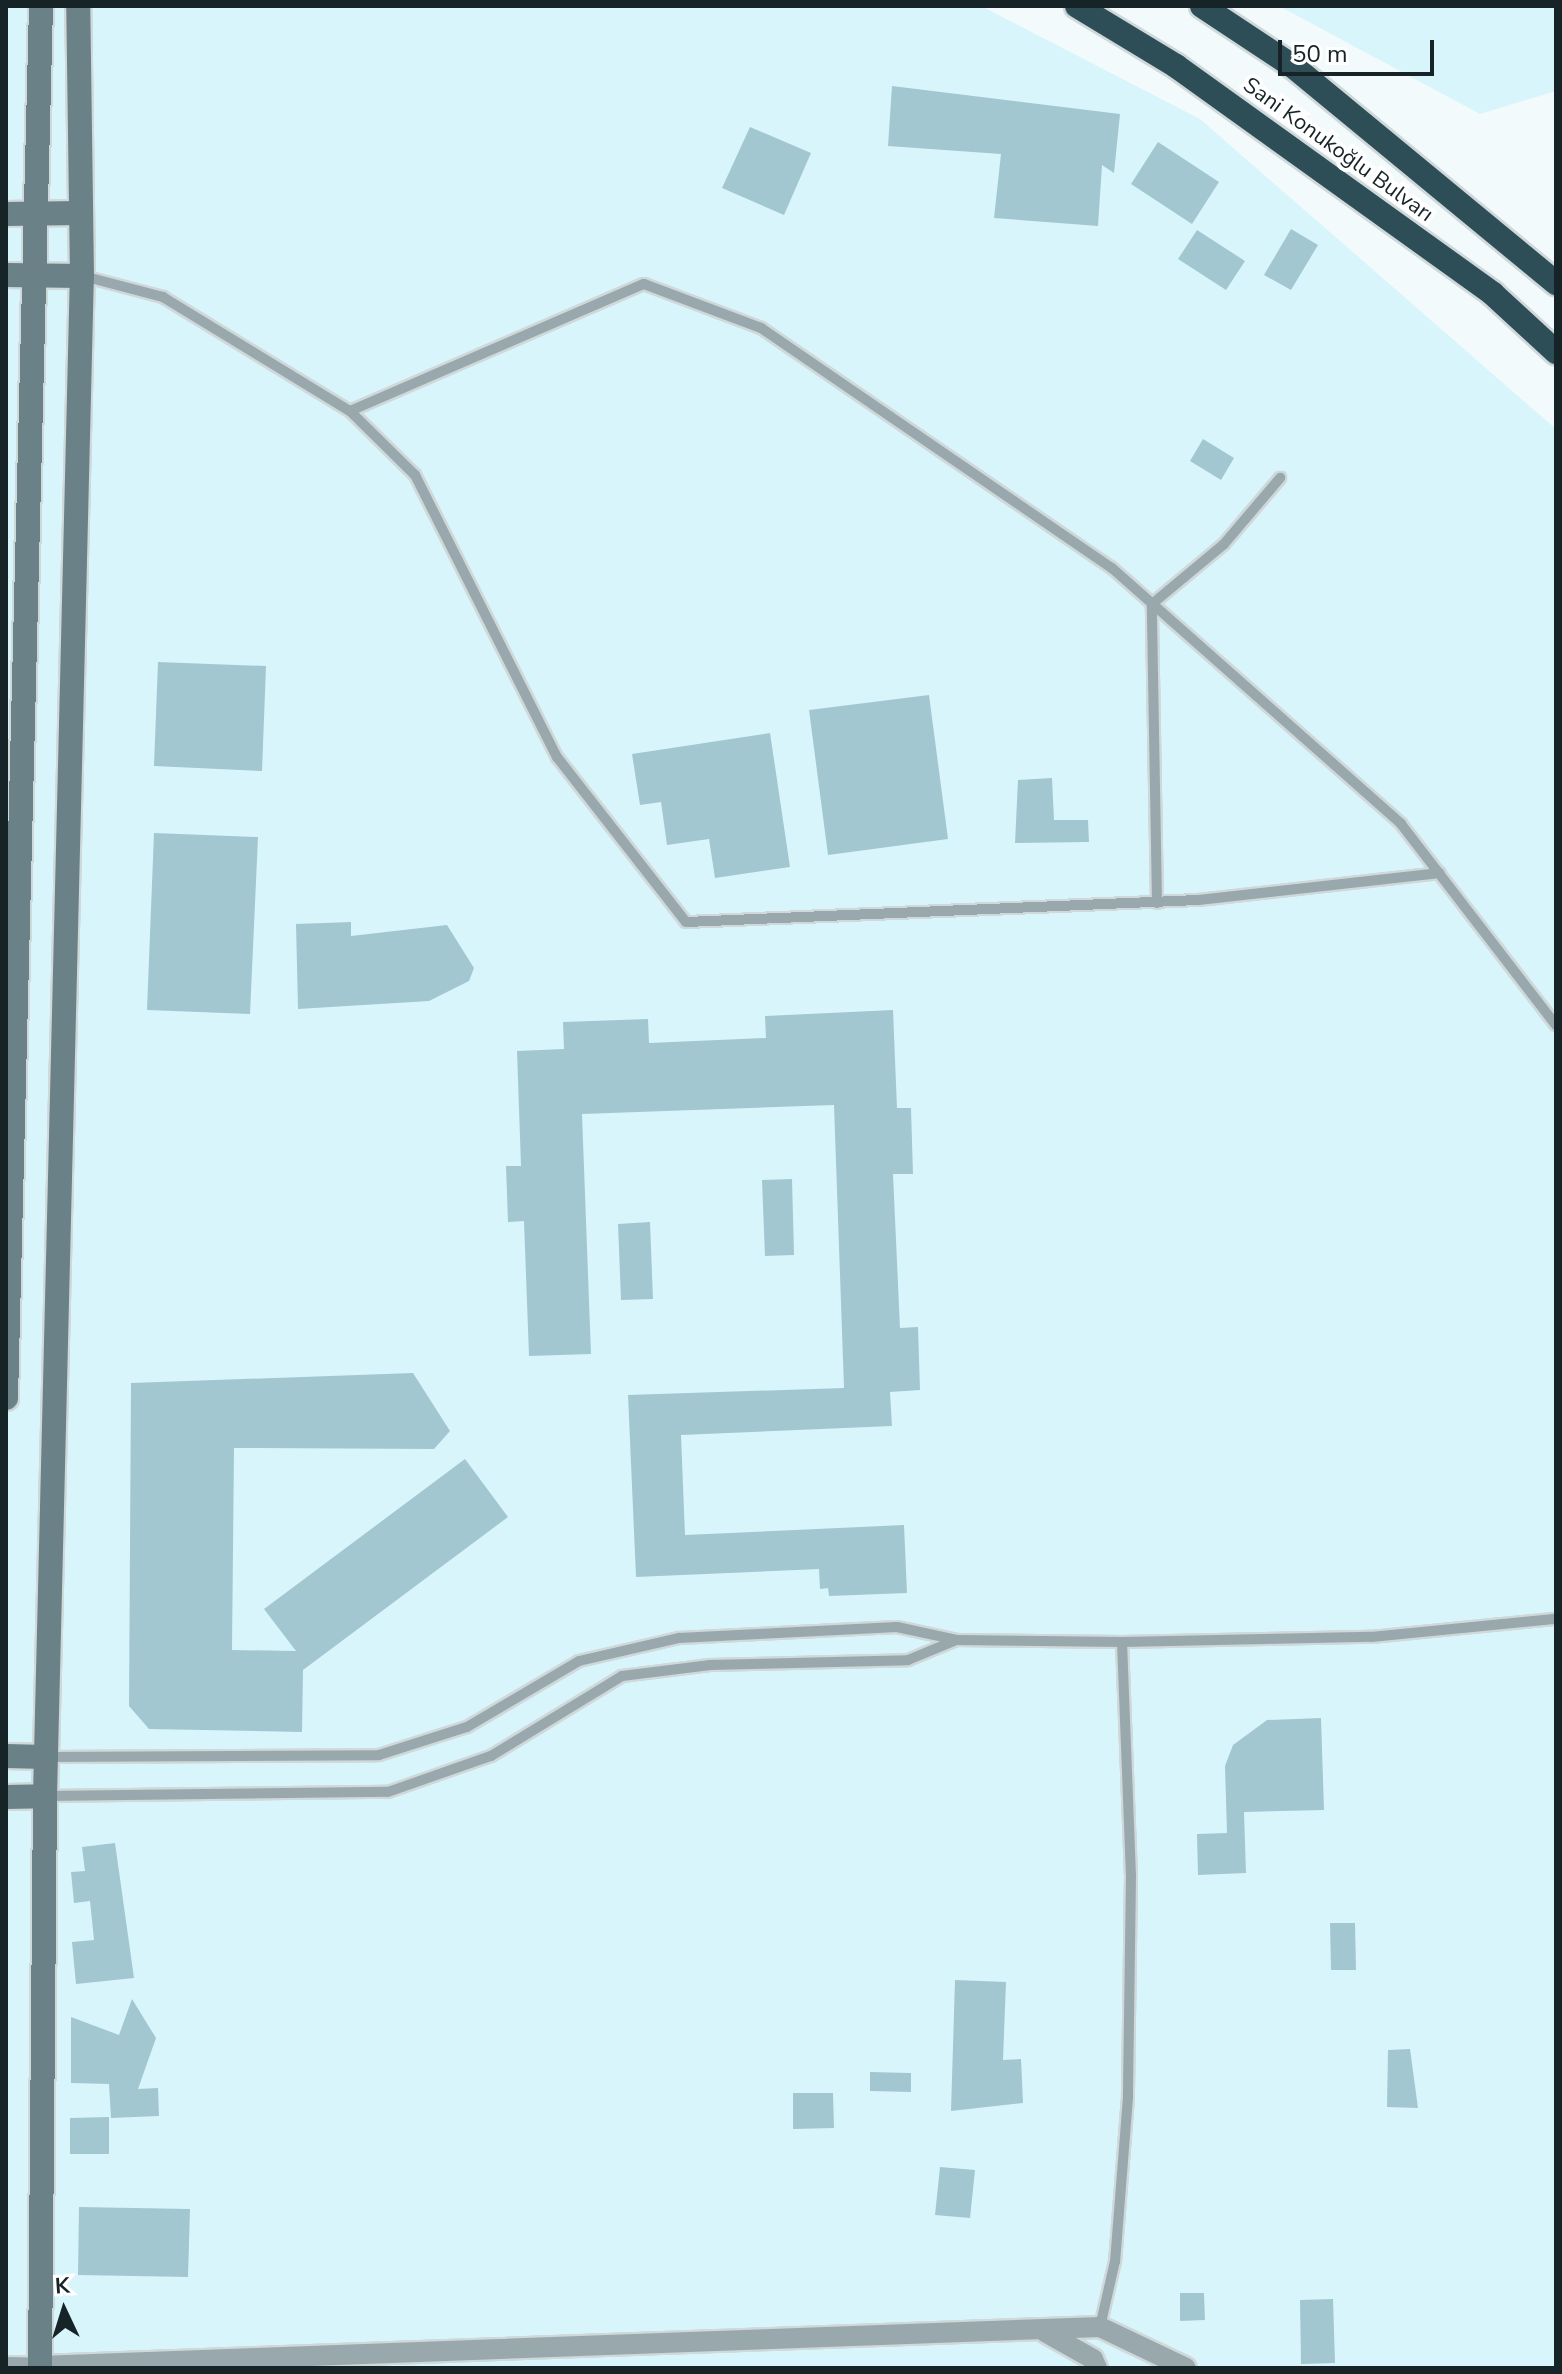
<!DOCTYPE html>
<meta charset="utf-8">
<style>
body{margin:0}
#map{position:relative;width:1562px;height:2374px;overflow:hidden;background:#f2fafc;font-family:"Nunito Sans",sans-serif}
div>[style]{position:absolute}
.built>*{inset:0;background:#d9f5fc}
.building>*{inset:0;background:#a2c7d0}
.roads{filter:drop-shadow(2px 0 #cfd8da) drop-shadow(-2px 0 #cfd8da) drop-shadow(0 2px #cfd8da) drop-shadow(0 -2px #cfd8da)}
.lane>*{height:10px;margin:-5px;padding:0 5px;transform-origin:5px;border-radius:5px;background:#98a8ac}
.street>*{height:20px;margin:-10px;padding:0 10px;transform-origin:10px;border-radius:10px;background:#98a8ac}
.secondary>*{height:24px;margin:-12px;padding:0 12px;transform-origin:12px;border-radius:12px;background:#6a8187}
.highway>*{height:24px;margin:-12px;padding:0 12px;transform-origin:12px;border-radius:12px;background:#2d4e57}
span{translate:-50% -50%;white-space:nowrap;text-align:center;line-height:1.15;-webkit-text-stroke:8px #fff;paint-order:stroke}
.street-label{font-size:22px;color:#162427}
.frame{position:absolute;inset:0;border:8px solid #162427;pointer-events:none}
.north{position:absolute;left:24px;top:2270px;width:80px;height:80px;-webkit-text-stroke:6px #fff;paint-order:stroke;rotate:356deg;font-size:22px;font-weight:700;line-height:32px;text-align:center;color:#162427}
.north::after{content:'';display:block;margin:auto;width:28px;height:36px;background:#162427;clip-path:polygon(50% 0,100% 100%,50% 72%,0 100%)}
.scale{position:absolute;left:1278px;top:40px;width:156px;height:36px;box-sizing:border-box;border:4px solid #162427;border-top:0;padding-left:10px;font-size:24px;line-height:28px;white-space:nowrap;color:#162427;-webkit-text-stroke:6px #fff;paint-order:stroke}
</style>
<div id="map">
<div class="built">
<i style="clip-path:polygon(6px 6px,981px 6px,1200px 119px,1556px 429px,1556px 2368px,6px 2368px)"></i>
<i style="clip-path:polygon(1279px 6px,1556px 6px,1556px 91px,1480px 114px)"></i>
</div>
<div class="building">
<i style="clip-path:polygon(892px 86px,1120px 114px,1114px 173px,1102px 165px,1098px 226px,994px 218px,1001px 154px,888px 146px)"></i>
<i style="clip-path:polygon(750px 127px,811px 153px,784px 215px,722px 188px)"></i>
<i style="clip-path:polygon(1158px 142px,1219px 182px,1192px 224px,1131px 184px)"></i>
<i style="clip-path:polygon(1291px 229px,1318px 245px,1291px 290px,1264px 275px)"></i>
<i style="clip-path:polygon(1197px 230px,1245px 261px,1226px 290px,1178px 259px)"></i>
<i style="clip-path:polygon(1203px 439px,1234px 458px,1221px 480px,1190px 461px)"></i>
<i style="clip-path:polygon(158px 662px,266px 666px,262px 771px,154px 766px)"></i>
<i style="clip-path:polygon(929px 695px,948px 839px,828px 855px,809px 710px)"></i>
<i style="clip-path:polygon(770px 733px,790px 867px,715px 878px,709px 839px,667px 845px,661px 802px,640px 805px,632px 754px)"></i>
<i style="clip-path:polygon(1052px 778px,1054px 820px,1088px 820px,1089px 842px,1015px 843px,1018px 780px)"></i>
<i style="clip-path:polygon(154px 833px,258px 837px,250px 1014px,147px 1010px)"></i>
<i style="clip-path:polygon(351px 922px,351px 936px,447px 925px,474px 968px,469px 981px,429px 1001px,298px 1009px,296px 924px)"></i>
<i style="clip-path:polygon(893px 1010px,897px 1108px,911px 1108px,913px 1174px,893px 1174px,900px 1328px,918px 1327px,920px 1390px,890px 1392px,892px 1426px,681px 1435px,685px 1535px,904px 1525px,907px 1593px,829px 1596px,828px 1588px,820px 1589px,819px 1569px,636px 1577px,628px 1395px,844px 1388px,834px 1105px,582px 1114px,591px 1354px,529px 1356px,524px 1221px,508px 1222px,506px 1166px,521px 1166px,517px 1051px,564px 1049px,563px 1022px,648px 1019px,649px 1043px,766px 1038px,765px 1016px)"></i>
<i style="clip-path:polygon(792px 1179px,794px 1255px,765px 1256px,762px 1180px)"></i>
<i style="clip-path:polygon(650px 1222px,653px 1299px,621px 1300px,618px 1224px)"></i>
<i style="clip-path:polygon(413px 1373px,450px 1431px,434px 1449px,234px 1448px,232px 1650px,296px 1651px,264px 1609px,465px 1459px,508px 1517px,303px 1670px,302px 1732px,149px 1729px,129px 1706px,131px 1383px)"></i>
<i style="clip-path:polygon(1321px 1718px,1324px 1810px,1244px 1812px,1246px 1873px,1198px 1875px,1197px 1834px,1227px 1833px,1225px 1766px,1233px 1745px,1267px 1720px)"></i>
<i style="clip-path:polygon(115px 1843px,134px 1978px,76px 1984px,72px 1942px,94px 1940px,90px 1901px,74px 1903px,71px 1872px,85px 1871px,82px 1847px)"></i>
<i style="clip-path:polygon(1330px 1923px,1355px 1923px,1356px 1970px,1331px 1970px)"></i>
<i style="clip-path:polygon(955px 1980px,1006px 1982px,1003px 2060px,1021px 2059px,1023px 2103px,951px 2111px)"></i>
<i style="clip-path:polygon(132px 1999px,156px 2038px,138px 2089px,158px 2088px,159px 2116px,111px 2118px,109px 2084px,71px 2083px,71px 2017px,119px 2035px)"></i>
<i style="clip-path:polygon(1410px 2049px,1418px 2108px,1387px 2107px,1388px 2050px)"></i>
<i style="clip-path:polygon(870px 2072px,911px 2073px,911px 2092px,870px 2091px)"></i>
<i style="clip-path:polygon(793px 2093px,833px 2093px,834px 2128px,793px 2129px)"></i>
<i style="clip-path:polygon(109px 2117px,109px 2154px,70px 2154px,70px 2118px)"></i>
<i style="clip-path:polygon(940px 2167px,975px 2170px,970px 2218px,935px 2215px)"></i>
<i style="clip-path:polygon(79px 2207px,190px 2209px,188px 2277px,78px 2275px)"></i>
<i style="clip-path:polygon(1180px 2293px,1204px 2293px,1205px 2320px,1180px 2321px)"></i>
<i style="clip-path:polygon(1333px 2299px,1335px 2363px,1301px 2364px,1300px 2300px)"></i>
</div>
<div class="roads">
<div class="lane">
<i style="left:83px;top:276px;width:83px;rotate:14.7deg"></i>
<i style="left:163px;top:297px;width:219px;rotate:31.4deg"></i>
<i style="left:350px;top:411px;width:91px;rotate:44.6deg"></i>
<i style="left:415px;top:475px;width:316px;rotate:63.3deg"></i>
<i style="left:557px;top:757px;width:209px;rotate:52deg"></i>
<i style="left:686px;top:922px;width:513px;rotate:-2.46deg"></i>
<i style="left:1199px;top:900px;width:242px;rotate:-6.4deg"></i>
<i style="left:350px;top:411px;width:320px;rotate:-23.4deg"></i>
<i style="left:644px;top:284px;width:125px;rotate:20.6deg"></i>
<i style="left:761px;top:328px;width:425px;rotate:34.4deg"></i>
<i style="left:1112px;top:568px;width:386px;rotate:41.5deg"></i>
<i style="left:1401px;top:824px;width:254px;rotate:52.4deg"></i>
<i style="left:1157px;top:903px;width:299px;rotate:-91deg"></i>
<i style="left:1152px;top:604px;width:94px;rotate:-39.8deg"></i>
<i style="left:1224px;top:544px;width:87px;rotate:-49.7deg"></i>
<i style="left:1122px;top:1642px;width:249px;rotate:-1.2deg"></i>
<i style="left:1371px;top:1637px;width:186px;rotate:-5.6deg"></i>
<i style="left:46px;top:1757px;width:333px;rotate:-0.3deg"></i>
<i style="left:379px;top:1755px;width:92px;rotate:-17.7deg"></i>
<i style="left:467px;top:1727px;width:130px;rotate:-30.5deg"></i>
<i style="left:579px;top:1661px;width:103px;rotate:-13deg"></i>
<i style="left:679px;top:1638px;width:218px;rotate:-2.9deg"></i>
<i style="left:897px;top:1627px;width:61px;rotate:12.2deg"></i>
<i style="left:957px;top:1640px;width:165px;rotate:0.7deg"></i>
<i style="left:1122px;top:1642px;width:234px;rotate:87.8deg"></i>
<i style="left:1131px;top:1876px;width:221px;rotate:90.8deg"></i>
<i style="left:1128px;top:2097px;width:165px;rotate:94.5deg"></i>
<i style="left:1115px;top:2261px;width:68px;rotate:102.8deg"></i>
<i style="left:45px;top:1796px;width:343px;rotate:-0.7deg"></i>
<i style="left:388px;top:1792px;width:109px;rotate:-19.3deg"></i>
<i style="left:491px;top:1756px;width:153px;rotate:-31.4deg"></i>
<i style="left:622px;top:1676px;width:89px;rotate:-7.1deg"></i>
<i style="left:710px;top:1665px;width:198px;rotate:-1.4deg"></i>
<i style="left:908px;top:1660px;width:52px;rotate:-22.6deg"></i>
</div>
<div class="street">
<i style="left:1045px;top:2332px;width:55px;rotate:29.4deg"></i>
<i style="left:1093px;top:2359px;width:10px;rotate:66deg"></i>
<i style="left:40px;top:2366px;width:1061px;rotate:-2.11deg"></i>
<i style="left:1100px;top:2327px;width:95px;rotate:25.5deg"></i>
<i style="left:6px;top:2367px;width:48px;rotate:1.2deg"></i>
</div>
<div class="secondary">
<i style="left:6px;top:214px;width:75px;rotate:-0.8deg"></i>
<i style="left:6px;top:275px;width:76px;rotate:0.8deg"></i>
<i style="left:6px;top:1398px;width:1392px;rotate:-88.56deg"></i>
<i style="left:6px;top:1756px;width:40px;rotate:1.4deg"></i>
<i style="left:6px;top:1797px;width:39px;rotate:-1deg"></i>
<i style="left:40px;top:2368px;width:572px;rotate:-89.5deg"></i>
<i style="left:45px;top:1796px;width:1520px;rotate:-88.61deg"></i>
<i style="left:82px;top:276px;width:270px;rotate:-90.8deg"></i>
</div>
<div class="highway">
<i style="left:1077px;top:6px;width:116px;rotate:31.2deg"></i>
<i style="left:1176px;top:66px;width:390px;rotate:35.7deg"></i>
<i style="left:1493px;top:294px;width:86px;rotate:42.6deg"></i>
<i style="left:1202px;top:6px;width:110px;rotate:33.5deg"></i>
<i style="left:1294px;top:67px;width:340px;rotate:39.5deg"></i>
</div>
</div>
<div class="street-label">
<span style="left:1338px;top:150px;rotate:36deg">Sani Konukoğlu Bulvarı</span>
</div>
<div class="frame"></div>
<div class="north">K</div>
<div class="scale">50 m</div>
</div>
